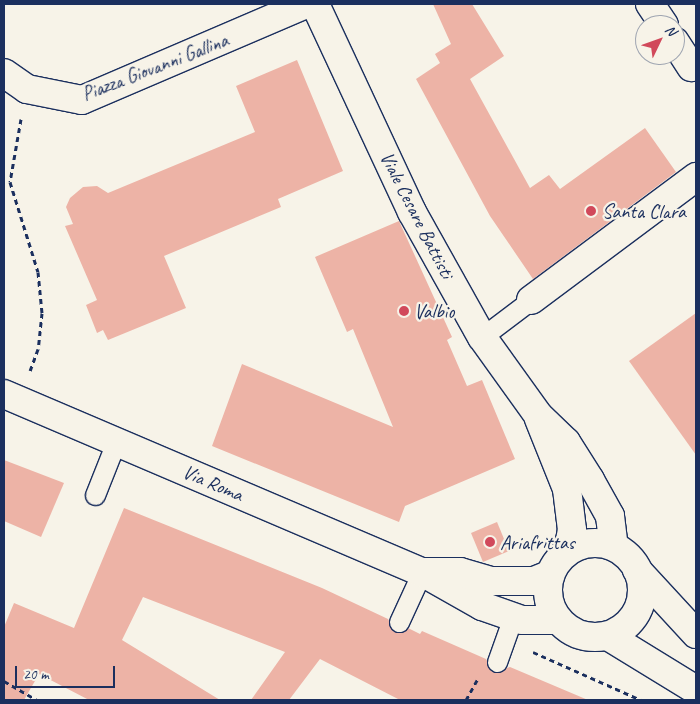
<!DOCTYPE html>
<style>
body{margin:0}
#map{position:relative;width:700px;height:704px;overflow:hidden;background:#f7f3e8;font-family:Caveat,sans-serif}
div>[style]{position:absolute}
.building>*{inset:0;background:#edb3a6}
.path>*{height:3px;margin-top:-1.5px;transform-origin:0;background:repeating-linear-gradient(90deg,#1b2f5e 0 5px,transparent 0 9px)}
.roads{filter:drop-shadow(1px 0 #1b2f5e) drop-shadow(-1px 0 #1b2f5e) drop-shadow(0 1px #1b2f5e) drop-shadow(0 -1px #1b2f5e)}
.lane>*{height:19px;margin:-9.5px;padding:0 9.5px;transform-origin:9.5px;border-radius:9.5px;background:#f7f3e8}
.street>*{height:28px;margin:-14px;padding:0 14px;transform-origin:14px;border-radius:14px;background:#f7f3e8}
.secondary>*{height:28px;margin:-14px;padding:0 14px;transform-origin:14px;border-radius:14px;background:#f7f3e8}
.secondary>.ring{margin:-14px;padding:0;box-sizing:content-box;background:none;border:28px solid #f7f3e8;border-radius:50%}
.dots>*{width:14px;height:14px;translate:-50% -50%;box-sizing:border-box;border:2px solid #f7f3e8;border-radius:50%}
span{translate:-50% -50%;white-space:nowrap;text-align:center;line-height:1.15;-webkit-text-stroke:4.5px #f7f3e8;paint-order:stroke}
.street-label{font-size:20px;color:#1b2f5e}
.poi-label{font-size:20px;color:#1b2f5e}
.left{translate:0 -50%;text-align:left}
.frame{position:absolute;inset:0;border:5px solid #1b2f5e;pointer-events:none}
.north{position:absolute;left:635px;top:15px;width:50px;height:50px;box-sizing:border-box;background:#f7f3e8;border:1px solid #9fa5b1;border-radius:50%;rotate:48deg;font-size:14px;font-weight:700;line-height:20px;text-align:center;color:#1b2f5e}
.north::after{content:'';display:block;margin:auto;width:18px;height:22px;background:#d1495b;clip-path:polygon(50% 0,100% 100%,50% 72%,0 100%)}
.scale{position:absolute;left:15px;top:666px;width:100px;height:22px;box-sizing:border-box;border:2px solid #1b2f5e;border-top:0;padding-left:6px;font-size:15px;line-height:18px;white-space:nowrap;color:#1b2f5e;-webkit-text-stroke:4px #f7f3e8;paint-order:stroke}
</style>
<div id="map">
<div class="building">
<i style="clip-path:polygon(433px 4px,472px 4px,504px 56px,470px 79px,530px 188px,549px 175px,560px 189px,645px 128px,676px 172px,533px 279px,490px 216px,416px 79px,440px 63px,435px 54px,451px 44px)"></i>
<i style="clip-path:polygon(297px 60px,343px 171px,278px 199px,281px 207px,164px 256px,186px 308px,108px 340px,103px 330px,97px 333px,86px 305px,97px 300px,65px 226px,73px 224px,66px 207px,70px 198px,83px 187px,97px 186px,108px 193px,255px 132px,236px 86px)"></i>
<i style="clip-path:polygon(399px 221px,452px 337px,447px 340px,467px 386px,482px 380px,515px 459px,405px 506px,399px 522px,212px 446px,242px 364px,393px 427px,353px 329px,347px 332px,315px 257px)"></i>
<i style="clip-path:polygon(696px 313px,696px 455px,629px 361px)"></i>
<i style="clip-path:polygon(4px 460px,64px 483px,41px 537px,4px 521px)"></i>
<i style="clip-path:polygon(124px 508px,322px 588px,388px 619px,395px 632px,408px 628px,420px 634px,422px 631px,486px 659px,493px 672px,510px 667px,588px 700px,400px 700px,320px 659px,289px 700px,251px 700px,285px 652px,143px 597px,122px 640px,220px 700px,89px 700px,39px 674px,24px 700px,4px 700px,4px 627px,14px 603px,74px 628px)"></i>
<i style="clip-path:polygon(497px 522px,509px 551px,483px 562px,471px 533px)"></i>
</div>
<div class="path">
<i style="left:21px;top:119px;width:64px;rotate:99.9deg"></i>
<i style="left:10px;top:182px;width:94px;rotate:72.7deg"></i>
<i style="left:38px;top:272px;width:41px;rotate:84.4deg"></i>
<i style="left:42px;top:313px;width:36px;rotate:96deg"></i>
<i style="left:38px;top:349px;width:23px;rotate:110deg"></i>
<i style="left:533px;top:652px;width:118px;rotate:24deg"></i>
<i style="left:4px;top:681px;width:38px;rotate:30deg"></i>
<i style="left:466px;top:700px;width:23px;rotate:-61deg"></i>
</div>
<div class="roads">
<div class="lane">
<i style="left:482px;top:337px;width:61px;rotate:-37.1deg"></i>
<i style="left:95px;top:495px;width:57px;rotate:-68.4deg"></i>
<i style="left:399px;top:622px;width:55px;rotate:-65.3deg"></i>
<i style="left:497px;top:662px;width:48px;rotate:-70.4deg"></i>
</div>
<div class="street">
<i style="left:650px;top:4px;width:25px;rotate:56deg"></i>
<i style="left:675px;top:42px;width:30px;rotate:57deg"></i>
<i style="left:4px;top:73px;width:28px;rotate:35deg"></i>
<i style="left:27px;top:89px;width:56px;rotate:11.3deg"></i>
<i style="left:82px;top:100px;width:244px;rotate:-23.2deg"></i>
<i style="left:531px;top:300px;width:206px;rotate:-36.7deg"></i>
</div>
<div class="secondary">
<i style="left:315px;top:4px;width:230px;rotate:65deg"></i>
<i style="left:412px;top:212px;width:143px;rotate:60.8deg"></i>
<i style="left:482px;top:337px;width:96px;rotate:54.3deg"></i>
<i style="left:538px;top:415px;width:39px;rotate:44deg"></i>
<i style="left:566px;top:442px;width:45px;rotate:57.7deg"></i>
<i style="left:590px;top:480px;width:41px;rotate:60.9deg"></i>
<i style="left:610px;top:516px;width:31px;rotate:83deg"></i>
<i style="left:4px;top:394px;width:454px;rotate:23.1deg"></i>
<i style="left:422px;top:572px;width:69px;rotate:29.5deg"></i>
<i style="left:482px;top:606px;width:42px;rotate:19.3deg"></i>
<i style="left:522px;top:620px;width:36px"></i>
<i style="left:539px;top:419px;width:75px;rotate:68.2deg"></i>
<i style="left:567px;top:489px;width:41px;rotate:83deg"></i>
<i style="left:572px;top:530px;width:21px;rotate:101deg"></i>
<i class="ring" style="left:548px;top:543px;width:66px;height:66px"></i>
<i style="left:637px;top:570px;width:87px;rotate:47.3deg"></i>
<i style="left:423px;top:572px;width:37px"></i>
<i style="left:460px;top:572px;width:33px;rotate:16deg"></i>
<i style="left:492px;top:581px;width:42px"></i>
<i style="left:534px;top:581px;width:16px;rotate:-22deg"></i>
<i style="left:608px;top:636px;width:103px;rotate:31.5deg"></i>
</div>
</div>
<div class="dots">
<i style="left:591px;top:211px;background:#d1495b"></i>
<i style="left:404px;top:311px;background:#d1495b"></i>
<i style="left:490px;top:542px;background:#d1495b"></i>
</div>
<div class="street-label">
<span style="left:155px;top:67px;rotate:-21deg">Piazza Giovanni Gallina</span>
<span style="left:417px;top:215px;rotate:63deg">Viale Cesare Battisti</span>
<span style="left:213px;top:483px;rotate:23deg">Via Roma</span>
</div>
<div class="poi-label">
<span class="left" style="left:602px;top:211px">Santa Clara</span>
<span class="left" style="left:414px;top:311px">Valbio</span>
<span class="left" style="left:500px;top:542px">Ariafrittas</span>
</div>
<div class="frame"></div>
<div class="north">N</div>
<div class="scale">20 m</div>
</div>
